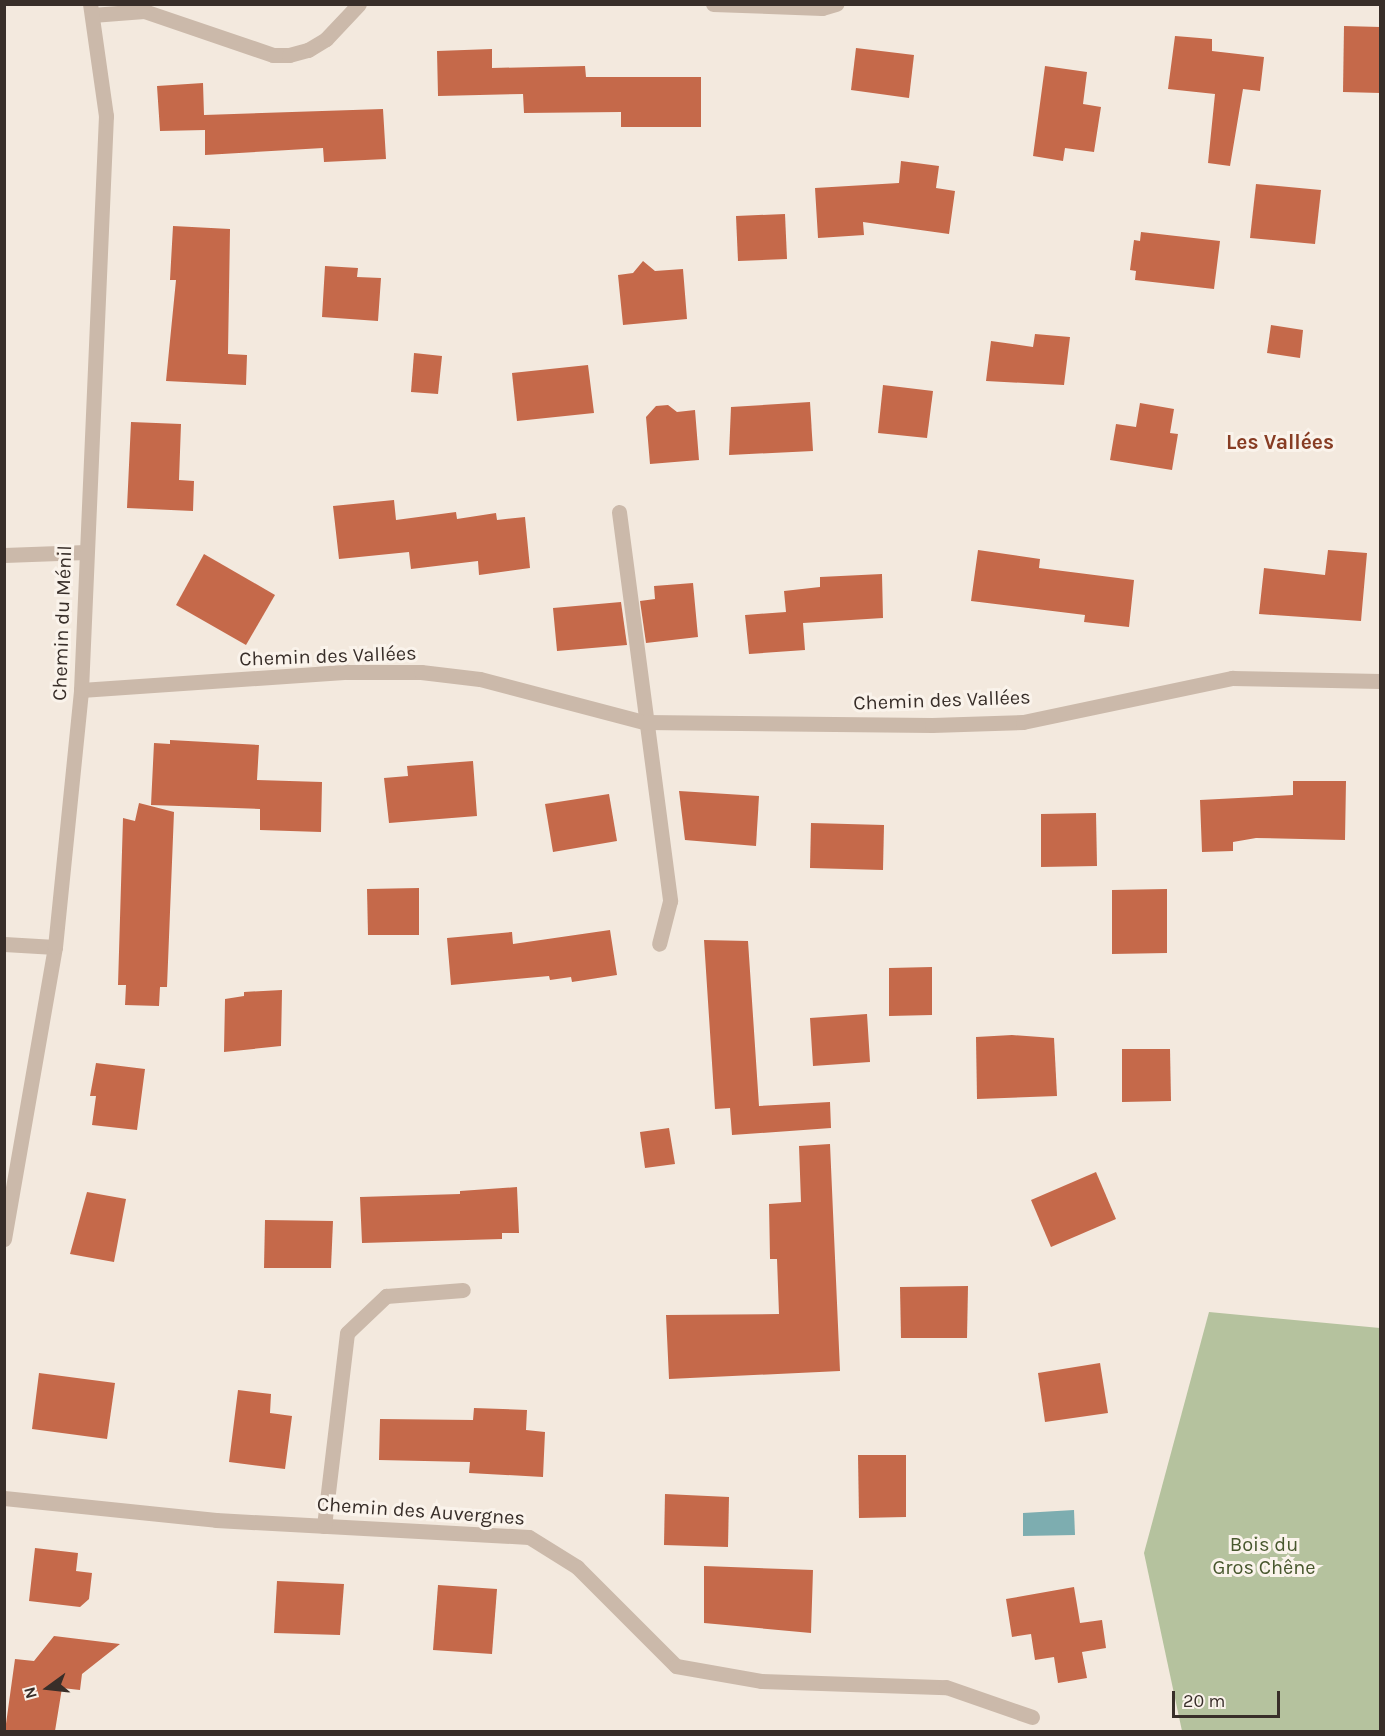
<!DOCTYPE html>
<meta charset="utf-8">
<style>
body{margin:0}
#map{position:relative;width:1385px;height:1736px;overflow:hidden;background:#f3e9de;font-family:Karla,sans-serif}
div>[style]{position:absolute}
.green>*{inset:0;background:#b5c29e}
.water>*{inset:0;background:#7dadb0}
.building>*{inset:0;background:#c5694a}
.minor>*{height:15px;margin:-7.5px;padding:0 7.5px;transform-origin:7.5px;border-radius:7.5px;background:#cbb9aa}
span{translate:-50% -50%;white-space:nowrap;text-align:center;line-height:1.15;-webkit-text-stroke:6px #faf3eb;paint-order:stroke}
.street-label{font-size:20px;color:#382e29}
.park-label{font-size:20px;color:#47572d}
.neighbourhood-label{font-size:21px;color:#873c23;font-weight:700}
.frame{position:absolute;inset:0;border:6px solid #382e29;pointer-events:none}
.north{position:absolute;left:18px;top:1658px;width:60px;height:60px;-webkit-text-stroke:4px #faf3eb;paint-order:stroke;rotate:255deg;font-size:16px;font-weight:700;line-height:24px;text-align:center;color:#382e29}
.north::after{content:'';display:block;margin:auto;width:21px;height:27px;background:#382e29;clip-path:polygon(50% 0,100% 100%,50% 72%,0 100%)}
.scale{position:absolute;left:1172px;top:1691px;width:108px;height:27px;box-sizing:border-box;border:3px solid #382e29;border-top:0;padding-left:8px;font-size:18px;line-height:21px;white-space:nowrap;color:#382e29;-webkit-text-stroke:4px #faf3eb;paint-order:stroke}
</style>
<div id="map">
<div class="green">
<i style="clip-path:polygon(1209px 1312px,1380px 1328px,1380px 1731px,1182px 1731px,1144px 1553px)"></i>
</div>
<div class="water">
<i style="clip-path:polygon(1074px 1510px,1075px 1535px,1023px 1536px,1023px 1513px)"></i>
</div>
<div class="building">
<i style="clip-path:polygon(1344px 26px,1380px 27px,1380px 93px,1343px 92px)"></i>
<i style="clip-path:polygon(1175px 36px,1212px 39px,1212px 51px,1264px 57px,1260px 91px,1243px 89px,1230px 166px,1208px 163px,1215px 94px,1168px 89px)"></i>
<i style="clip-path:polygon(856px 48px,914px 55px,909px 98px,851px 90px)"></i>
<i style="clip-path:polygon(492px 49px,492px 68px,585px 66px,586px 77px,701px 77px,701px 127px,621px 127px,621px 112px,524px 113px,523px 94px,438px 96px,437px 51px)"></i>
<i style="clip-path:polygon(1045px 66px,1087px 72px,1083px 104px,1101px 107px,1094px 152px,1065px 148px,1063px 161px,1033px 156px)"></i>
<i style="clip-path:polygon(203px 83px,204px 115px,383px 109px,386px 159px,324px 162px,323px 148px,205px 155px,205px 130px,160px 131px,157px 86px)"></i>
<i style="clip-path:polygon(901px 161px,939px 166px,936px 188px,955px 191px,949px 234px,863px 222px,864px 235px,818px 238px,815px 188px,899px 183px)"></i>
<i style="clip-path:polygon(1256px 184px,1321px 190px,1315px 244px,1250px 238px)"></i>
<i style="clip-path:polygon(785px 214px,787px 259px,738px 261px,736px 216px)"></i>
<i style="clip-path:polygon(173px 226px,230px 229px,228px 354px,247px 355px,246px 385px,166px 381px,176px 280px,170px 280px)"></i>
<i style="clip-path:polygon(1141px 232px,1220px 241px,1214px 289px,1135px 280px,1136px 271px,1130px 270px,1134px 240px,1140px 241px)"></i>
<i style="clip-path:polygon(643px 261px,655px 271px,683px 269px,687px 319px,623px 325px,618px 275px,633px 273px)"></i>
<i style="clip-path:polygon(325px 266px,358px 268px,357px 277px,381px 278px,378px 321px,322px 317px)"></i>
<i style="clip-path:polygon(1271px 325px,1303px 330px,1300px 358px,1267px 353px)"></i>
<i style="clip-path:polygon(1035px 334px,1070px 337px,1064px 385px,986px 381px,991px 341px,1033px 347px)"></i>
<i style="clip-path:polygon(414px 353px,442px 356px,438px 394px,411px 392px)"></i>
<i style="clip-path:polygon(588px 365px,594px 413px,517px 421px,512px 373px)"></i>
<i style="clip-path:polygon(883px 385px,933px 391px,927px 438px,878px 433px)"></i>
<i style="clip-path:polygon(810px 402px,813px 451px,729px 455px,731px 407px)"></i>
<i style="clip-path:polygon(1140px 403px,1174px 409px,1170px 433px,1178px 434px,1172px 470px,1110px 460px,1116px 424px,1136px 427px)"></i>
<i style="clip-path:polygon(668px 405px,677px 412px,695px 410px,699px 460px,650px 464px,646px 417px,656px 406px)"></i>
<i style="clip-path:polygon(131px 422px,181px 424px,179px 480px,194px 481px,193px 511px,127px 508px)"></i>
<i style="clip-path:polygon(394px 500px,396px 520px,456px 512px,457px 519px,496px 513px,497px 520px,525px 517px,530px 568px,479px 575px,478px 561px,411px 569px,409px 552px,339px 559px,333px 506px)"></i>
<i style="clip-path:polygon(978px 550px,1040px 559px,1039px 568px,1134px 580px,1129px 627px,1084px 622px,1085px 615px,971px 601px)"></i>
<i style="clip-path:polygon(1328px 550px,1367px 553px,1361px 621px,1259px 614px,1264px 568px,1325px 575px)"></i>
<i style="clip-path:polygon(204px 554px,275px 595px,246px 645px,176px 605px)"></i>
<i style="clip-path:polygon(882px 574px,883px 618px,803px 623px,805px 650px,749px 654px,745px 615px,786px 612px,784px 591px,820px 587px,820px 577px)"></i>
<i style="clip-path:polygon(693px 583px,698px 637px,646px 643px,640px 601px,655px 599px,654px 586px)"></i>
<i style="clip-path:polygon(621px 602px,627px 645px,557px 651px,553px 608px)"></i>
<i style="clip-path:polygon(170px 740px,259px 745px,257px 780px,322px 782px,321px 832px,260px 830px,260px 809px,151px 805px,154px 743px,170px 744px)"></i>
<i style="clip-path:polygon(473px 761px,477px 816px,389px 823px,384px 778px,408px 776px,407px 766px)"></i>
<i style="clip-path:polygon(1293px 781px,1346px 781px,1345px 840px,1256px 838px,1233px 842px,1233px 851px,1202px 852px,1200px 800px,1293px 795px)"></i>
<i style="clip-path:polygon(679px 791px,759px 796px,756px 846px,685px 840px)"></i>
<i style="clip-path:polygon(609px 794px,617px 841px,553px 852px,545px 804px)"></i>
<i style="clip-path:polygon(139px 803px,174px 812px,167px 987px,160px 987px,159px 1006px,125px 1005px,126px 985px,118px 985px,123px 818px,135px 821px)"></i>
<i style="clip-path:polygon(1096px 813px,1097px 866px,1041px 867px,1041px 814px)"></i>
<i style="clip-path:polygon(811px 823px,884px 825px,883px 870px,810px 868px)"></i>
<i style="clip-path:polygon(419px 888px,419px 935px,368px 935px,367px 889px)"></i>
<i style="clip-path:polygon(1167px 889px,1167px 953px,1112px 954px,1112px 890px)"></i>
<i style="clip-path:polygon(610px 930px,617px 975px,572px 982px,571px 977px,550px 980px,549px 976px,451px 985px,447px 938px,512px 932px,513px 944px)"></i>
<i style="clip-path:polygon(704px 940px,748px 941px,759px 1106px,830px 1102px,831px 1128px,732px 1135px,730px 1108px,715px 1109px)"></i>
<i style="clip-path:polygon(932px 967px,932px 1015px,889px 1016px,889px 968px)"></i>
<i style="clip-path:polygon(282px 990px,281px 1046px,224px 1052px,225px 999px,244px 996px,244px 992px)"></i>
<i style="clip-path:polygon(867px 1014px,870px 1062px,813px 1066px,810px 1018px)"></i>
<i style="clip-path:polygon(1012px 1035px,1054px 1038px,1057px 1096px,977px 1099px,976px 1037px)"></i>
<i style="clip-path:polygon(1122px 1049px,1170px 1049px,1171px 1101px,1122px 1102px)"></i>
<i style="clip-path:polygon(96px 1063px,145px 1069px,137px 1130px,92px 1125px,96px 1096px,90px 1096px)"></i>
<i style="clip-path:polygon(669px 1128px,675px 1164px,645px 1168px,640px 1132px)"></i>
<i style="clip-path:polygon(830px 1144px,840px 1371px,669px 1379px,666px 1315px,779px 1314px,777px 1259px,770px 1259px,769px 1204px,801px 1202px,799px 1146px)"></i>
<i style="clip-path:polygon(1096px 1172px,1116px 1219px,1051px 1247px,1031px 1200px)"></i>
<i style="clip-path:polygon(517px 1187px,519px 1233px,502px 1233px,502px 1239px,362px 1243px,360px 1197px,460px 1194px,460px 1191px)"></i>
<i style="clip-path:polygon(87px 1192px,126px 1199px,114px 1262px,70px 1254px)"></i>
<i style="clip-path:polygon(265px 1220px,333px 1221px,331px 1268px,264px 1268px)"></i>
<i style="clip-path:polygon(968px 1286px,967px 1338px,901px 1338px,900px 1287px)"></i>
<i style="clip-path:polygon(1100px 1363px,1108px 1413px,1045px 1422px,1038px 1373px)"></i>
<i style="clip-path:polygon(39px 1373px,115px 1383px,107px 1439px,32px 1429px)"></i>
<i style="clip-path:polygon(238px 1390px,271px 1394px,270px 1413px,292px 1416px,285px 1469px,229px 1462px)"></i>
<i style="clip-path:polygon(474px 1408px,527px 1410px,526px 1430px,545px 1432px,543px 1477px,469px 1473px,470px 1462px,379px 1460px,380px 1419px,473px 1420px)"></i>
<i style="clip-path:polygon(858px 1455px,906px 1455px,906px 1517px,859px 1518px)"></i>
<i style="clip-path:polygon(665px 1494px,729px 1497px,728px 1547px,664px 1545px)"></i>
<i style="clip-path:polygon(35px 1548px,78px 1553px,76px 1571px,92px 1573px,89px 1599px,80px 1607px,29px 1601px)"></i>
<i style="clip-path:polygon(704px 1566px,813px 1570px,811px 1633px,704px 1623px)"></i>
<i style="clip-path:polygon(277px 1581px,344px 1584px,340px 1635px,274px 1633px)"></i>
<i style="clip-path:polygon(438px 1585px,497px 1589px,492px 1654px,433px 1650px)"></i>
<i style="clip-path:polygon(1074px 1587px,1080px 1623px,1102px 1620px,1106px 1648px,1082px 1652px,1087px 1678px,1058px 1683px,1054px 1657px,1035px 1660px,1031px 1634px,1012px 1637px,1006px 1599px)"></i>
<i style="clip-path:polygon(54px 1636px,120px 1644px,82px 1674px,80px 1690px,62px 1688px,55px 1731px,5px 1731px,15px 1659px,34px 1661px)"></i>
</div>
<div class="minor">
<i style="left:713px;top:4px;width:109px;rotate:2.1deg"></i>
<i style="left:822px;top:8px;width:15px;rotate:-16deg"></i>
<i style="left:92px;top:15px;width:52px;rotate:-4.4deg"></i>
<i style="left:144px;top:11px;width:136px;rotate:18.8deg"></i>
<i style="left:273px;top:55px;width:16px"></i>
<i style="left:289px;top:55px;width:20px;rotate:-15deg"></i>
<i style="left:308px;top:50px;width:21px;rotate:-31deg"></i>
<i style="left:326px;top:39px;width:48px;rotate:-46.7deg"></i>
<i style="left:619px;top:512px;width:392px;rotate:82.5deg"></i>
<i style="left:670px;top:901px;width:44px;rotate:104.3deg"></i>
<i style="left:4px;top:555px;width:82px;rotate:-2.1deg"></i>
<i style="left:81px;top:690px;width:267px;rotate:-3.9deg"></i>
<i style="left:347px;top:672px;width:74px"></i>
<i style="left:421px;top:672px;width:59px;rotate:6.8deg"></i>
<i style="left:480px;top:679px;width:170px;rotate:14.7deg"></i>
<i style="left:644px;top:722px;width:288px;rotate:0.6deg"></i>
<i style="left:932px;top:725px;width:91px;rotate:-1.9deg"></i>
<i style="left:1023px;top:722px;width:214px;rotate:-11.9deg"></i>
<i style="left:1232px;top:678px;width:148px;rotate:1.2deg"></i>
<i style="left:4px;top:944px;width:51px;rotate:3.4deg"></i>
<i style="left:4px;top:1239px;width:296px;rotate:-80.1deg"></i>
<i style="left:55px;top:947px;width:258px;rotate:-84.2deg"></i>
<i style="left:81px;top:690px;width:575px;rotate:-87.51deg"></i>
<i style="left:106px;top:116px;width:113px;rotate:-98.1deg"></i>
<i style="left:4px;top:1498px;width:213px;rotate:5.9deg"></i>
<i style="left:216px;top:1520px;width:313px;rotate:3.1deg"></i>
<i style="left:529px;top:1537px;width:57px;rotate:32deg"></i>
<i style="left:577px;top:1567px;width:140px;rotate:45deg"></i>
<i style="left:676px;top:1666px;width:86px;rotate:10deg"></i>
<i style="left:761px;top:1681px;width:185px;rotate:1.9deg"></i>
<i style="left:946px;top:1687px;width:91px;rotate:19.2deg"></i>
<i style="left:324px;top:1526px;width:194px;rotate:-83.2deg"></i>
<i style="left:347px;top:1333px;width:54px;rotate:-43.5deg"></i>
<i style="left:386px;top:1296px;width:77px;rotate:-4.5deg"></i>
</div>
<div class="street-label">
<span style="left:62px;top:623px;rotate:-88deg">Chemin du Ménil</span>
<span style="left:328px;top:656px;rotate:-2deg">Chemin des Vallées</span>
<span style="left:942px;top:700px;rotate:-2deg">Chemin des Vallées</span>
<span style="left:421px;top:1511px;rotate:4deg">Chemin des Auvergnes</span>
</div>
<div class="park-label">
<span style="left:1264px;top:1556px">Bois du<br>Gros Chêne</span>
</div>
<div class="neighbourhood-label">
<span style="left:1280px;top:442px">Les Vallées</span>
</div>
<div class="frame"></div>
<div class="north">N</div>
<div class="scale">20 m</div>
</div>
